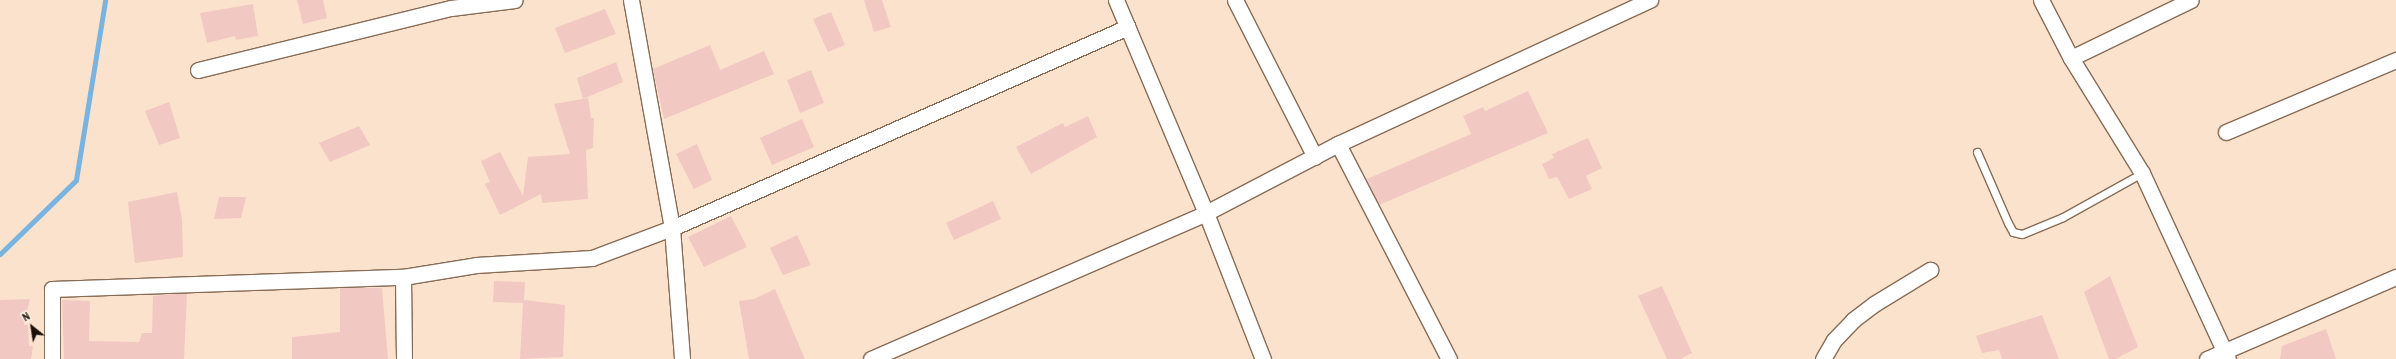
<!DOCTYPE html>
<style>
body{margin:0}
#map{position:relative;width:2396px;height:359px;overflow:hidden;background:#fbe2cd;font-family:"Archivo Narrow",sans-serif}
div>[style]{position:absolute}
.stream>*{height:5px;margin:-2.5px;padding:0 2.5px;transform-origin:2.5px;border-radius:2.5px;background:#79b4e0}
.building>*{inset:0;background:#f2c8c2}
.roads{filter:drop-shadow(1px 0 #886c56) drop-shadow(-1px 0 #886c56) drop-shadow(0 1px #886c56) drop-shadow(0 -1px #886c56)}
.service>*{height:7px;margin:-3.5px;padding:0 3.5px;transform-origin:3.5px;border-radius:3.5px;background:#fff}
.minor>*{height:15px;margin:-7.5px;padding:0 7.5px;transform-origin:7.5px;border-radius:7.5px;background:#fff}
span{translate:-50% -50%;white-space:nowrap;text-align:center;line-height:1.15;-webkit-text-stroke:3px #fff2e7;paint-order:stroke}
.north{position:absolute;left:12px;top:307px;width:40px;height:40px;-webkit-text-stroke:3px #fff2e7;paint-order:stroke;rotate:330deg;font-size:11px;font-weight:700;line-height:16px;text-align:center;color:#1a0f07}
.north::after{content:'';display:block;margin:auto;width:14px;height:18px;background:#1a0f07;clip-path:polygon(50% 0,100% 100%,50% 72%,0 100%)}
</style>
<div id="map">
<div class="stream">
<i style="left:0;top:254px;width:106px;rotate:-44.2deg"></i>
<i style="left:76px;top:180px;width:182px;rotate:-80.8deg"></i>
</div>
<div class="building">
<i style="clip-path:polygon(297px 0,323px 0,327px 18px,303px 24px)"></i>
<i style="clip-path:polygon(864px 0,882px 0,891px 27px,874px 32px)"></i>
<i style="clip-path:polygon(253px 4px,258px 36px,236px 40px,235px 36px,207px 43px,200px 13px)"></i>
<i style="clip-path:polygon(605px 9px,616px 34px,565px 53px,555px 28px)"></i>
<i style="clip-path:polygon(831px 12px,845px 45px,828px 52px,813px 19px)"></i>
<i style="clip-path:polygon(710px 45px,720px 70px,764px 51px,774px 74px,664px 119px,653px 69px)"></i>
<i style="clip-path:polygon(616px 62px,623px 82px,583px 99px,577px 78px)"></i>
<i style="clip-path:polygon(811px 70px,824px 103px,800px 113px,787px 80px)"></i>
<i style="clip-path:polygon(1528px 91px,1548px 133px,1379px 205px,1367px 179px,1471px 134px,1463px 116px,1483px 107px,1485px 111px)"></i>
<i style="clip-path:polygon(588px 98px,591px 118px,594px 118px,593px 148px,586px 150px,588px 199px,542px 203px,541px 194px,500px 215px,485px 184px,490px 182px,481px 161px,500px 152px,523px 196px,528px 157px,570px 154px,554px 104px)"></i>
<i style="clip-path:polygon(169px 102px,180px 138px,159px 145px,145px 111px)"></i>
<i style="clip-path:polygon(1088px 116px,1097px 137px,1031px 174px,1016px 147px,1063px 123px,1065px 127px)"></i>
<i style="clip-path:polygon(802px 119px,814px 147px,772px 165px,760px 138px)"></i>
<i style="clip-path:polygon(359px 126px,370px 145px,330px 162px,319px 143px)"></i>
<i style="clip-path:polygon(1588px 138px,1602px 168px,1586px 176px,1592px 189px,1569px 199px,1557px 177px,1549px 179px,1542px 164px,1554px 158px,1552px 154px)"></i>
<i style="clip-path:polygon(697px 144px,712px 180px,694px 189px,676px 154px)"></i>
<i style="clip-path:polygon(177px 192px,182px 219px,183px 257px,135px 263px,128px 202px)"></i>
<i style="clip-path:polygon(219px 197px,246px 197px,241px 218px,214px 219px)"></i>
<i style="clip-path:polygon(993px 201px,1001px 219px,954px 240px,946px 223px)"></i>
<i style="clip-path:polygon(731px 216px,747px 247px,704px 267px,688px 237px)"></i>
<i style="clip-path:polygon(797px 235px,811px 265px,783px 275px,770px 248px)"></i>
<i style="clip-path:polygon(2110px 276px,2138px 347px,2116px 359px,2109px 359px,2084px 292px)"></i>
<i style="clip-path:polygon(494px 281px,525px 282px,524px 300px,565px 305px,563px 357px,520px 359px,523px 303px,493px 302px)"></i>
<i style="clip-path:polygon(1662px 286px,1692px 353px,1680px 359px,1667px 359px,1638px 296px)"></i>
<i style="clip-path:polygon(340px 288px,382px 288px,388px 359px,292px 359px,292px 337px,340px 332px)"></i>
<i style="clip-path:polygon(775px 289px,805px 359px,749px 359px,739px 301px,754px 299px)"></i>
<i style="clip-path:polygon(187px 293px,184px 359px,64px 359px,62px 300px,90px 301px,89px 341px,139px 342px,142px 333px,152px 333px,153px 296px)"></i>
<i style="clip-path:polygon(30px 299px,24px 325px,28px 325px,29px 346px,33px 346px,31px 359px,0 359px,0 300px)"></i>
<i style="clip-path:polygon(2042px 315px,2059px 359px,2002px 359px,1999px 350px,1982px 353px,1976px 336px)"></i>
<i style="clip-path:polygon(2326px 329px,2336px 359px,2280px 359px,2282px 346px)"></i>
</div>
<div class="roads">
<div class="service">
<i style="left:1977px;top:152px;width:77px;rotate:66.4deg"></i>
<i style="left:2008px;top:223px;width:10px;rotate:61deg"></i>
<i style="left:2013px;top:232px;width:9px;rotate:13deg"></i>
<i style="left:2022px;top:234px;width:44px;rotate:-22.5deg"></i>
<i style="left:2063px;top:217px;width:90px;rotate:-29.1deg"></i>
</div>
<div class="minor">
<i style="left:631px;top:0;width:232px;rotate:79.8deg"></i>
<i style="left:672px;top:228px;width:131px;rotate:85.6deg"></i>
<i style="left:1116px;top:0;width:231px;rotate:67.1deg"></i>
<i style="left:1206px;top:213px;width:157px;rotate:68.7deg"></i>
<i style="left:1235px;top:0;width:176px;rotate:63deg"></i>
<i style="left:2041px;top:0;width:65px;rotate:62.7deg"></i>
<i style="left:2071px;top:58px;width:135px;rotate:58.3deg"></i>
<i style="left:2142px;top:173px;width:205px;rotate:65.2deg"></i>
<i style="left:2071px;top:58px;width:133px;rotate:-25.8deg"></i>
<i style="left:198px;top:70px;width:260px;rotate:-13.8deg"></i>
<i style="left:451px;top:8px;width:64px;rotate:-7.1deg"></i>
<i style="left:2226px;top:132px;width:185px;rotate:-23deg"></i>
<i style="left:1338px;top:144px;width:242px;rotate:62.7deg"></i>
<i style="left:403px;top:277px;width:74px;rotate:-9.3deg"></i>
<i style="left:476px;top:265px;width:116px;rotate:-3.5deg"></i>
<i style="left:592px;top:258px;width:85px;rotate:-20.6deg"></i>
<i style="left:672px;top:228px;width:498px;rotate:-23.8deg"></i>
<i style="left:52px;top:359px;width:70px;rotate:-90deg"></i>
<i style="left:52px;top:289px;width:351px;rotate:-2deg"></i>
<i style="left:403px;top:277px;width:82px;rotate:89.3deg"></i>
<i style="left:871px;top:359px;width:365px;rotate:-23.5deg"></i>
<i style="left:1206px;top:213px;width:149px;rotate:-27.6deg"></i>
<i style="left:1338px;top:144px;width:344px;rotate:-24.8deg"></i>
<i style="left:1823px;top:359px;width:22px;rotate:-60deg"></i>
<i style="left:1834px;top:340px;width:28px;rotate:-46deg"></i>
<i style="left:1853px;top:320px;width:26px;rotate:-37deg"></i>
<i style="left:1874px;top:304px;width:66px;rotate:-31.3deg"></i>
<i style="left:2207px;top:359px;width:206px;rotate:-23.5deg"></i>
</div>
</div>
<div class="north">N</div>
</div>
